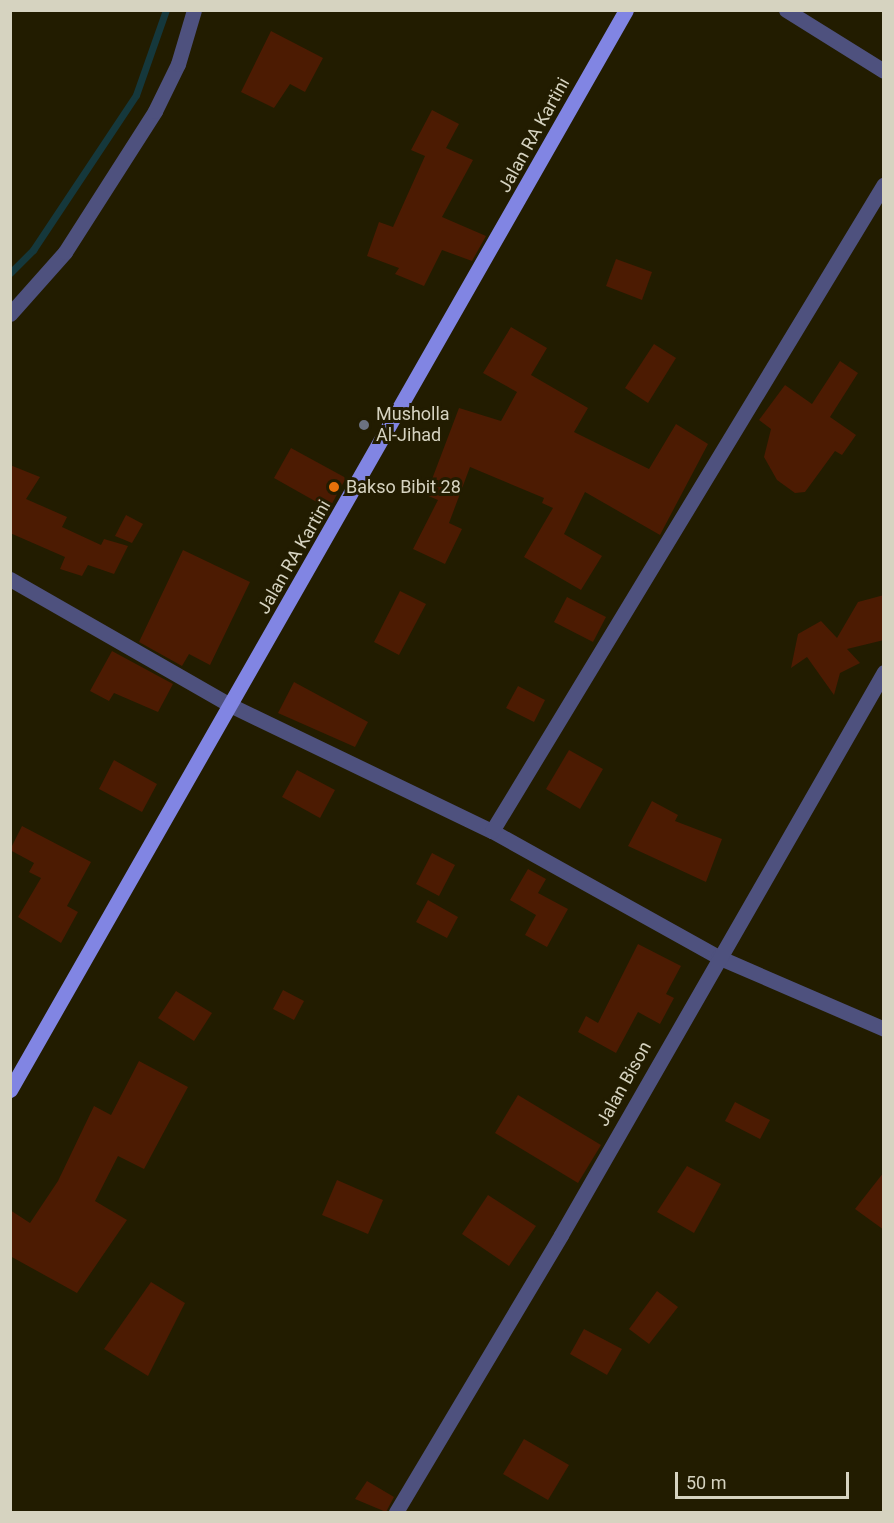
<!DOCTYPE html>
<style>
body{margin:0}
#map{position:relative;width:894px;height:1523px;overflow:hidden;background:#221c00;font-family:Roboto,sans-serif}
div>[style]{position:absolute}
.stream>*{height:7px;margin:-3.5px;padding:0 3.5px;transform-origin:3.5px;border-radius:3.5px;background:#15383c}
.building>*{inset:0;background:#4c1b02}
.minor>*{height:15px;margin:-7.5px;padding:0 7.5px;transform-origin:7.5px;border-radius:7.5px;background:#4e517e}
.major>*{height:15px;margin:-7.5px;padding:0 7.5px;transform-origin:7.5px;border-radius:7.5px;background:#8185e3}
.dots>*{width:16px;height:16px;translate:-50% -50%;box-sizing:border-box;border:3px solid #221c00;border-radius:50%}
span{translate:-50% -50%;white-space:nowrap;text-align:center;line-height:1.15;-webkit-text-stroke:6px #221c00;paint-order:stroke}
.street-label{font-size:18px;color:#d6d3c0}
.poi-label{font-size:18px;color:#d6d3c0}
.left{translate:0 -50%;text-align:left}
.frame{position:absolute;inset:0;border:12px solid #d6d3c0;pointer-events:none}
.scale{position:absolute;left:675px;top:1472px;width:174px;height:27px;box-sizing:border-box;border:3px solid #d6d3c0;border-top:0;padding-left:8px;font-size:18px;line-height:21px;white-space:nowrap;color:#d6d3c0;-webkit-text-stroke:4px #221c00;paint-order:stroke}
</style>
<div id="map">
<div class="stream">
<i style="left:10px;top:273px;width:33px;rotate:-45deg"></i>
<i style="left:33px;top:250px;width:186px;rotate:-56.4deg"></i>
<i style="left:136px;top:95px;width:90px;rotate:-70.6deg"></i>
</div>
<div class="building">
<i style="clip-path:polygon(271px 31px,323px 58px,305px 92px,290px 84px,274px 108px,241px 92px)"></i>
<i style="clip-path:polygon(432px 110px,459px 124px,446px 148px,473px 160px,442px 217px,486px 236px,472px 261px,442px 250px,424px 286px,395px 274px,399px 268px,367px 256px,379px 222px,393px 227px,425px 156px,411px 150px)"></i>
<i style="clip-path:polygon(616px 259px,652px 272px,642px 300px,606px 286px)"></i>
<i style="clip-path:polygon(511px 327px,547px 348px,531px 375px,588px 408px,574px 432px,649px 469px,676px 424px,708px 444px,660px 535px,585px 492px,564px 534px,602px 556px,581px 590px,524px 557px,553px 508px,542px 503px,544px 498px,470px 467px,449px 523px,462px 529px,445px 564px,413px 549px,438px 500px,426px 495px,459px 408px,501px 421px,517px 392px,483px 373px)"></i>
<i style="clip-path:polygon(654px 344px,676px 358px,648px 403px,625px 388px)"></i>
<i style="clip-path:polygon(840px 361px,858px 373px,830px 417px,856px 435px,842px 455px,835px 451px,805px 492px,795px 493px,777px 480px,764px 457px,771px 429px,759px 420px,785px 385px,812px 404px)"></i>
<i style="clip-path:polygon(291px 448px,346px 478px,329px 509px,274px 478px)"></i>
<i style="clip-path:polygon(10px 465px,40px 477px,26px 499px,67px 517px,62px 527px,101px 545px,104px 539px,128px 546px,114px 574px,88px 565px,82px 576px,60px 569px,65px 557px,10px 533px)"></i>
<i style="clip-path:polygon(126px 515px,143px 524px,132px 543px,115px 536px)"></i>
<i style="clip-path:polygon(183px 550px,250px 582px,210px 665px,189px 654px,182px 666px,139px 642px)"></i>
<i style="clip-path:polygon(400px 591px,426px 604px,399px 655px,374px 642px)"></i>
<i style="clip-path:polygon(884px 595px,884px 640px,847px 649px,860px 663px,840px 673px,834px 695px,807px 657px,791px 668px,798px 634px,821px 621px,837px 638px,858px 602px)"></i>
<i style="clip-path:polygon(567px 597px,606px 617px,593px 642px,554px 622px)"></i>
<i style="clip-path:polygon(112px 651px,173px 684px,158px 712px,114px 693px,109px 701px,90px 691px)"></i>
<i style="clip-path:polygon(294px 682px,368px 722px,355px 747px,278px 713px)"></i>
<i style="clip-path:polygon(518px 686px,545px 700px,534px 722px,506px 708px)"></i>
<i style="clip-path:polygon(569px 750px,603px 769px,580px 809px,546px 789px)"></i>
<i style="clip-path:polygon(114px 760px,157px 784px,142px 812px,99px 789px)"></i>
<i style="clip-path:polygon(297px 770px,335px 790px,320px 818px,282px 797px)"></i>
<i style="clip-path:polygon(652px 801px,678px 815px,675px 821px,722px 839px,706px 882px,628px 846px)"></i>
<i style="clip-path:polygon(22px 826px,91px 862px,67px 906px,78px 912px,61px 943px,18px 917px,41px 878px,29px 872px,34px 863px,10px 850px)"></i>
<i style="clip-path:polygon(432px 853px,455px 865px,439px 896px,416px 884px)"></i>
<i style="clip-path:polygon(528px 869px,546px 879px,538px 893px,568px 909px,547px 947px,525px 935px,536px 915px,510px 900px)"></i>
<i style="clip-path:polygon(428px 900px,458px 917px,447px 938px,416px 922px)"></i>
<i style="clip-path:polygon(638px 944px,681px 966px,666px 994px,674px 998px,660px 1024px,638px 1012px,616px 1053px,578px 1032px,586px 1016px,598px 1023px)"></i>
<i style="clip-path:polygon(283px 990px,304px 1001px,294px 1020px,273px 1009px)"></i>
<i style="clip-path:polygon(176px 991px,212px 1013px,194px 1041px,158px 1018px)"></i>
<i style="clip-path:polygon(139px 1061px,188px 1087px,144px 1169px,118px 1156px,95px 1201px,127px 1220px,77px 1293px,10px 1256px,10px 1210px,30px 1223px,58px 1181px,94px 1106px,111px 1115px)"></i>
<i style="clip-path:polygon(518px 1095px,601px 1145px,578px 1183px,495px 1133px)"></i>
<i style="clip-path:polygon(735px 1102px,770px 1120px,760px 1139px,725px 1121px)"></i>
<i style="clip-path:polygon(687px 1166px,721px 1184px,694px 1233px,657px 1212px)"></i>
<i style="clip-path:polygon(884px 1172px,884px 1230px,855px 1209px)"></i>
<i style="clip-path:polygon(337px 1180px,383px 1200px,368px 1234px,322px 1215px)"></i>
<i style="clip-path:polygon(488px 1195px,536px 1226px,509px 1266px,462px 1234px)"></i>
<i style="clip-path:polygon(151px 1282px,185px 1303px,148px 1376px,104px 1349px)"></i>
<i style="clip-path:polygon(657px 1291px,678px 1307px,649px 1344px,629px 1329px)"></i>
<i style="clip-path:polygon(584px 1329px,622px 1349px,607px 1375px,570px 1354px)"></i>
<i style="clip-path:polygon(524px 1439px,569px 1465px,548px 1500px,503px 1474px)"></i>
<i style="clip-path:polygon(367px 1481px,394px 1497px,386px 1512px,355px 1499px)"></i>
</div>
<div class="minor">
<i style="left:786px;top:10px;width:115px;rotate:31.9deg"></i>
<i style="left:10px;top:314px;width:83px;rotate:-48.4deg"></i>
<i style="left:65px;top:252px;width:167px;rotate:-57.4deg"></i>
<i style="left:155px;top:111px;width:52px;rotate:-63.9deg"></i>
<i style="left:178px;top:64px;width:56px;rotate:-73.5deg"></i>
<i style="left:10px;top:579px;width:256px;rotate:29.8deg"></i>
<i style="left:232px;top:706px;width:288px;rotate:25.7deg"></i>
<i style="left:492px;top:831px;width:259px;rotate:29.1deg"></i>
<i style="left:718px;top:957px;width:181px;rotate:23.4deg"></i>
<i style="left:492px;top:831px;width:756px;rotate:-58.79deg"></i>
<i style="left:396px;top:1512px;width:322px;rotate:-59.2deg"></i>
<i style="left:561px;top:1235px;width:649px;rotate:-60.16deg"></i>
</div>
<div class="major">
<i style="left:10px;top:1090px;width:1243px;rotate:-60.3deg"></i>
</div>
<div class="dots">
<i style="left:364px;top:425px;background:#6b7280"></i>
<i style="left:334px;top:487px;background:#e8710a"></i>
</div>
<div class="street-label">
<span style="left:534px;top:135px;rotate:-61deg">Jalan RA Kartini</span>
<span style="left:294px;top:557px;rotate:-60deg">Jalan RA Kartini</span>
<span style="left:624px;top:1084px;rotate:-61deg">Jalan Bison</span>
</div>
<div class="poi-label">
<span class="left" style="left:376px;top:425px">Musholla<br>Al-Jihad</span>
<span class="left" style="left:346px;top:487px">Bakso Bibit 28</span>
</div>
<div class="frame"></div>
<div class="scale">50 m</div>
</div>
